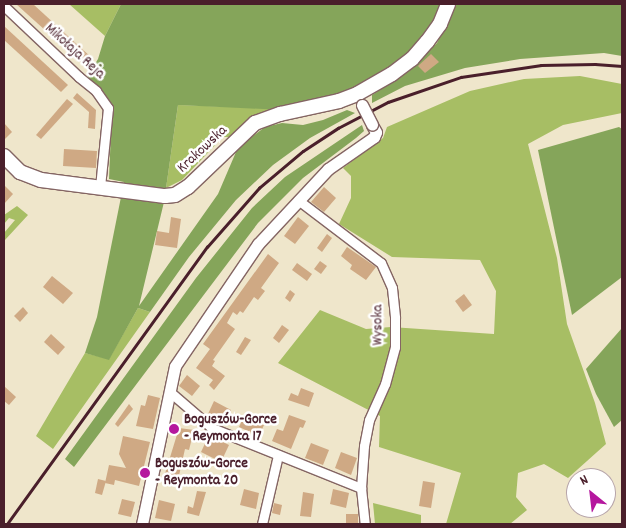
<!DOCTYPE html>
<meta charset="utf-8">
<style>
body{margin:0}
#map{position:relative;width:626px;height:528px;overflow:hidden;background:#efe6cb;font-family:Dekko,sans-serif}
div>[style]{position:absolute}
.green>*{inset:0;background:#a7be64}
.forest>*{inset:0;background:#85a55a}
.building>*{inset:0;background:#cfa984}
.roads{filter:drop-shadow(1px 0 #846563) drop-shadow(-1px 0 #846563) drop-shadow(0 1px #846563) drop-shadow(0 -1px #846563)}
.minor>*{height:9px;margin:-4.5px;padding:0 4.5px;transform-origin:4.5px;border-radius:4.5px;background:#fff}
.tertiary>*{height:11px;margin:-5.5px;padding:0 5.5px;transform-origin:5.5px;border-radius:5.5px;background:#fff}
.primary>*{height:14px;margin:-7px;padding:0 7px;transform-origin:7px;border-radius:7px;background:#fff}
.rail>*{height:2.5px;margin:-1.25px;padding:0 1.25px;transform-origin:1.25px;border-radius:1.25px;background:#4a1f2b}
.bridges{filter:drop-shadow(1px 0 #846563) drop-shadow(-1px 0 #846563) drop-shadow(0 1px #846563) drop-shadow(0 -1px #846563)}
.tertiary-bridge>*{height:11px;margin:-5.5px;padding:0 5.5px;transform-origin:5.5px;border-radius:5.5px;background:#fff}
.dots>*{width:14px;height:14px;translate:-50% -50%;box-sizing:border-box;border:2px solid #fff;border-radius:50%}
span{translate:-50% -50%;white-space:nowrap;text-align:center;line-height:1.15;-webkit-text-stroke:5px #fff;paint-order:stroke}
.street-label{font-size:15px;color:#4a1f2b}
.poi-label{font-size:15px;color:#4a1f2b;font-weight:700}
.left{translate:0 -50%;text-align:left}
.frame{position:absolute;inset:0;border:5px solid #4a1f2b;pointer-events:none}
.north{position:absolute;left:566px;top:468px;width:50px;height:50px;box-sizing:border-box;background:#fff;border:1px solid #b7a5aa;border-radius:50%;rotate:331deg;font-size:14px;font-weight:700;line-height:20px;text-align:center;color:#4a1f2b}
.north::after{content:'';display:block;margin:auto;width:18px;height:22px;background:#b5179e;clip-path:polygon(50% 0,100% 100%,50% 72%,0 100%)}
</style>
<div id="map">
<div class="green">
<i style="clip-path:polygon(69px 4px,121px 4px,105px 36px)"></i>
<i style="clip-path:polygon(580px 76px,622px 84px,622px 113px,563px 125px,528px 144px,557px 258px,567px 324px,595px 403px,606px 444px,568px 478px,544px 464px,518px 473px,516px 497px,527px 510px,510px 524px,446px 524px,461px 473px,379px 447px,380px 416px,278px 363px,320px 310px,366px 329px,391px 327px,494px 334px,496px 291px,480px 260px,392px 257px,339px 224px,351px 198px,351px 176px,343px 168px,383px 138px,387px 127px,470px 91px,524px 79px)"></i>
<i style="clip-path:polygon(178px 105px,265px 108px,283px 110px,259px 115px,242px 126px,233px 137px,223px 137px,182px 180px,166px 188px)"></i>
<i style="clip-path:polygon(17px 206px,28px 215px,5px 240px,4px 233px,15px 220px,9px 218px,4px 224px,4px 215px)"></i>
<i style="clip-path:polygon(138px 308px,150px 312px,53px 449px,36px 436px,85px 353px,109px 359px)"></i>
<i style="clip-path:polygon(373px 503px,421px 515px,421px 524px,375px 524px)"></i>
</div>
<div class="forest">
<i style="clip-path:polygon(121px 4px,443px 4px,436px 22px,408px 55px,381px 75px,339px 98px,283px 110px,178px 105px,164px 202px,139px 306px,218px 194px,236px 152px,249px 139px,265px 127px,282px 123px,303px 125px,323px 120px,347px 110px,355px 113px,310px 138px,273px 165px,236px 200px,189px 257px,150px 312px,138px 308px,109px 360px,85px 353px,97px 317px,124px 182px,109px 179px,112px 106px,87px 77px,98px 59px,105px 36px)"></i>
<i style="clip-path:polygon(456px 4px,622px 4px,622px 56px,604px 53px,520px 59px,465px 68px,405px 86px,372px 103px,372px 95px,409px 71px,437px 43px)"></i>
<i style="clip-path:polygon(362px 125px,364px 131px,356px 138px,303px 178px,258px 223px,74px 467px,65px 459px,196px 278px,252px 208px,285px 177px)"></i>
<i style="clip-path:polygon(619px 127px,622px 129px,622px 277px,572px 315px,538px 150px)"></i>
<i style="clip-path:polygon(622px 328px,622px 420px,614px 427px,596px 394px,586px 369px)"></i>
</div>
<div class="building">
<i style="clip-path:polygon(16px 4px,33px 4px,92px 58px,85px 66px)"></i>
<i style="clip-path:polygon(4px 26px,68px 85px,61px 92px,4px 40px)"></i>
<i style="clip-path:polygon(431px 54px,439px 62px,425px 73px,418px 66px)"></i>
<i style="clip-path:polygon(77px 93px,96px 110px,95px 129px,88px 128px,89px 112px,73px 98px)"></i>
<i style="clip-path:polygon(67px 99px,73px 104px,41px 139px,36px 135px)"></i>
<i style="clip-path:polygon(4px 123px,12px 132px,4px 140px)"></i>
<i style="clip-path:polygon(64px 149px,97px 151px,96px 168px,63px 166px)"></i>
<i style="clip-path:polygon(4px 185px,13px 194px,4px 204px)"></i>
<i style="clip-path:polygon(324px 187px,336px 198px,324px 212px,311px 202px)"></i>
<i style="clip-path:polygon(171px 217px,181px 219px,177px 248px,155px 245px,157px 231px,169px 233px)"></i>
<i style="clip-path:polygon(298px 217px,309px 226px,295px 244px,284px 236px)"></i>
<i style="clip-path:polygon(327px 234px,332px 238px,322px 252px,317px 248px)"></i>
<i style="clip-path:polygon(347px 247px,376px 267px,366px 280px,350px 269px,352px 265px,341px 256px)"></i>
<i style="clip-path:polygon(268px 254px,279px 263px,261px 288px,265px 291px,258px 300px,254px 297px,243px 313px,240px 311px,237px 315px,233px 312px,227px 323px,235px 329px,213px 360px,215px 361px,212px 366px,225px 376px,214px 390px,209px 385px,213px 380px,196px 368px,210px 349px,203px 344px)"></i>
<i style="clip-path:polygon(320px 261px,327px 266px,321px 274px,314px 269px)"></i>
<i style="clip-path:polygon(297px 263px,312px 274px,307px 281px,292px 270px)"></i>
<i style="clip-path:polygon(52px 276px,73px 293px,63px 304px,43px 287px)"></i>
<i style="clip-path:polygon(290px 290px,295px 294px,290px 302px,285px 298px)"></i>
<i style="clip-path:polygon(464px 294px,472px 305px,463px 312px,455px 301px)"></i>
<i style="clip-path:polygon(23px 307px,28px 313px,20px 322px,14px 316px)"></i>
<i style="clip-path:polygon(282px 325px,289px 330px,279px 343px,273px 338px)"></i>
<i style="clip-path:polygon(51px 334px,65px 347px,58px 355px,44px 342px)"></i>
<i style="clip-path:polygon(245px 337px,251px 340px,241px 355px,236px 352px)"></i>
<i style="clip-path:polygon(187px 375px,200px 386px,192px 396px,179px 386px)"></i>
<i style="clip-path:polygon(4px 386px,16px 397px,9px 405px,4px 401px)"></i>
<i style="clip-path:polygon(301px 388px,314px 393px,309px 407px,288px 400px,291px 393px,298px 396px)"></i>
<i style="clip-path:polygon(148px 395px,160px 398px,153px 429px,136px 426px,141px 405px,145px 406px)"></i>
<i style="clip-path:polygon(214px 401px,231px 410px,224px 423px,208px 414px)"></i>
<i style="clip-path:polygon(129px 404px,133px 409px,118px 427px,115px 424px)"></i>
<i style="clip-path:polygon(289px 415px,306px 421px,303px 428px,300px 427px,291px 449px,272px 441px,277px 429px,283px 431px)"></i>
<i style="clip-path:polygon(244px 416px,264px 425px,259px 436px,239px 427px)"></i>
<i style="clip-path:polygon(179px 428px,194px 430px,189px 450px,185px 449px,178px 480px,164px 477px)"></i>
<i style="clip-path:polygon(209px 435px,229px 445px,221px 462px,201px 452px)"></i>
<i style="clip-path:polygon(123px 436px,150px 442px,139px 486px,115px 480px,114px 485px,105px 483px,109px 465px,126px 468px,119px 454px)"></i>
<i style="clip-path:polygon(311px 443px,329px 450px,323px 465px,305px 458px)"></i>
<i style="clip-path:polygon(341px 452px,357px 458px,351px 475px,335px 468px)"></i>
<i style="clip-path:polygon(98px 479px,106px 481px,102px 495px,95px 493px)"></i>
<i style="clip-path:polygon(423px 481px,435px 483px,431px 508px,419px 506px)"></i>
<i style="clip-path:polygon(244px 489px,259px 493px,256px 509px,240px 505px)"></i>
<i style="clip-path:polygon(333px 489px,349px 493px,346px 508px,330px 504px)"></i>
<i style="clip-path:polygon(197px 491px,206px 492px,199px 516px,187px 513px,188px 506px,193px 508px)"></i>
<i style="clip-path:polygon(303px 492px,314px 494px,311px 517px,300px 516px)"></i>
<i style="clip-path:polygon(122px 499px,135px 502px,131px 517px,118px 514px)"></i>
<i style="clip-path:polygon(159px 500px,175px 504px,171px 521px,155px 518px)"></i>
<i style="clip-path:polygon(274px 503px,282px 505px,280px 515px,272px 513px)"></i>
<i style="clip-path:polygon(346px 514px,358px 514px,358px 524px,346px 524px)"></i>
</div>
<div class="roads">
<div class="minor">
<i style="left:4px;top:6px;width:103px;rotate:43.4deg"></i>
<i style="left:79px;top:77px;width:22px;rotate:39deg"></i>
<i style="left:96px;top:91px;width:21px;rotate:55deg"></i>
<i style="left:108px;top:108px;width:79px;rotate:95.8deg"></i>
<i style="left:298px;top:200px;width:104px;rotate:37.2deg"></i>
<i style="left:381px;top:263px;width:27px;rotate:66deg"></i>
<i style="left:392px;top:288px;width:30px;rotate:84deg"></i>
<i style="left:395px;top:318px;width:29px;rotate:90deg"></i>
<i style="left:395px;top:347px;width:38px;rotate:105deg"></i>
<i style="left:385px;top:384px;width:39px;rotate:114deg"></i>
<i style="left:369px;top:420px;width:26px;rotate:101deg"></i>
<i style="left:364px;top:446px;width:42px;rotate:94.1deg"></i>
<i style="left:361px;top:488px;width:36px;rotate:84deg"></i>
<i style="left:170px;top:392px;width:55px;rotate:40.6deg"></i>
<i style="left:212px;top:428px;width:161px;rotate:21.9deg"></i>
<i style="left:262px;top:524px;width:71px;rotate:-76.9deg"></i>
</div>
<div class="tertiary">
<i style="left:142px;top:524px;width:161px;rotate:-78.2deg"></i>
<i style="left:175px;top:366px;width:148px;rotate:-55.8deg"></i>
<i style="left:258px;top:244px;width:103px;rotate:-47deg"></i>
<i style="left:328px;top:169px;width:56px;rotate:-34.8deg"></i>
<i style="left:374px;top:137px;width:5px;rotate:-68deg"></i>
<i style="left:376px;top:132px;width:8px;rotate:-120deg"></i>
</div>
<div class="primary">
<i style="left:4px;top:156px;width:23px;rotate:45deg"></i>
<i style="left:20px;top:172px;width:22px;rotate:21deg"></i>
<i style="left:41px;top:180px;width:125px;rotate:7.4deg"></i>
<i style="left:165px;top:196px;width:10px;rotate:-6deg"></i>
<i style="left:175px;top:195px;width:15px;rotate:-32deg"></i>
<i style="left:188px;top:187px;width:93px;rotate:-43.7deg"></i>
<i style="left:255px;top:123px;width:27px;rotate:-20deg"></i>
<i style="left:280px;top:114px;width:60px;rotate:-12.4deg"></i>
<i style="left:339px;top:101px;width:19px;rotate:-21deg"></i>
<i style="left:357px;top:94px;width:40px;rotate:-29.7deg"></i>
<i style="left:392px;top:74px;width:25px;rotate:-37deg"></i>
<i style="left:412px;top:59px;width:23px;rotate:-49deg"></i>
<i style="left:427px;top:42px;width:22px;rotate:-54deg"></i>
<i style="left:440px;top:24px;width:22px;rotate:-68deg"></i>
</div>
</div>
<div class="rail">
<i style="left:7px;top:524px;width:342px;rotate:-54.2deg"></i>
<i style="left:207px;top:247px;width:79px;rotate:-48.6deg"></i>
<i style="left:259px;top:188px;width:57px;rotate:-40.1deg"></i>
<i style="left:303px;top:151px;width:42px;rotate:-33.3deg"></i>
<i style="left:338px;top:128px;width:56px;rotate:-27.5deg"></i>
<i style="left:388px;top:102px;width:77px;rotate:-18.9deg"></i>
<i style="left:461px;top:77px;width:81px;rotate:-8.5deg"></i>
<i style="left:541px;top:65px;width:54px;rotate:-1.1deg"></i>
<i style="left:595px;top:64px;width:27px;rotate:4deg"></i>
</div>
<div class="bridges">
<div class="tertiary-bridge">
<i style="left:362px;top:105px;width:22px;rotate:63deg"></i>
</div>
</div>
<div class="dots">
<i style="left:174px;top:429px;background:#b5179e"></i>
<i style="left:145px;top:473px;background:#b5179e"></i>
</div>
<div class="street-label">
<span style="left:74px;top:52px;rotate:42deg">Mikołaja Reja</span>
<span style="left:203px;top:150px;rotate:-43deg">Krakowska</span>
<span style="left:379px;top:325px;rotate:-90deg">Wysoka</span>
</div>
<div class="poi-label">
<span class="left" style="left:184px;top:429px">Boguszów-Gorce<br>- Reymonta 17</span>
<span class="left" style="left:155px;top:473px">Boguszów-Gorce<br>- Reymonta 20</span>
</div>
<div class="frame"></div>
<div class="north">N</div>
</div>
